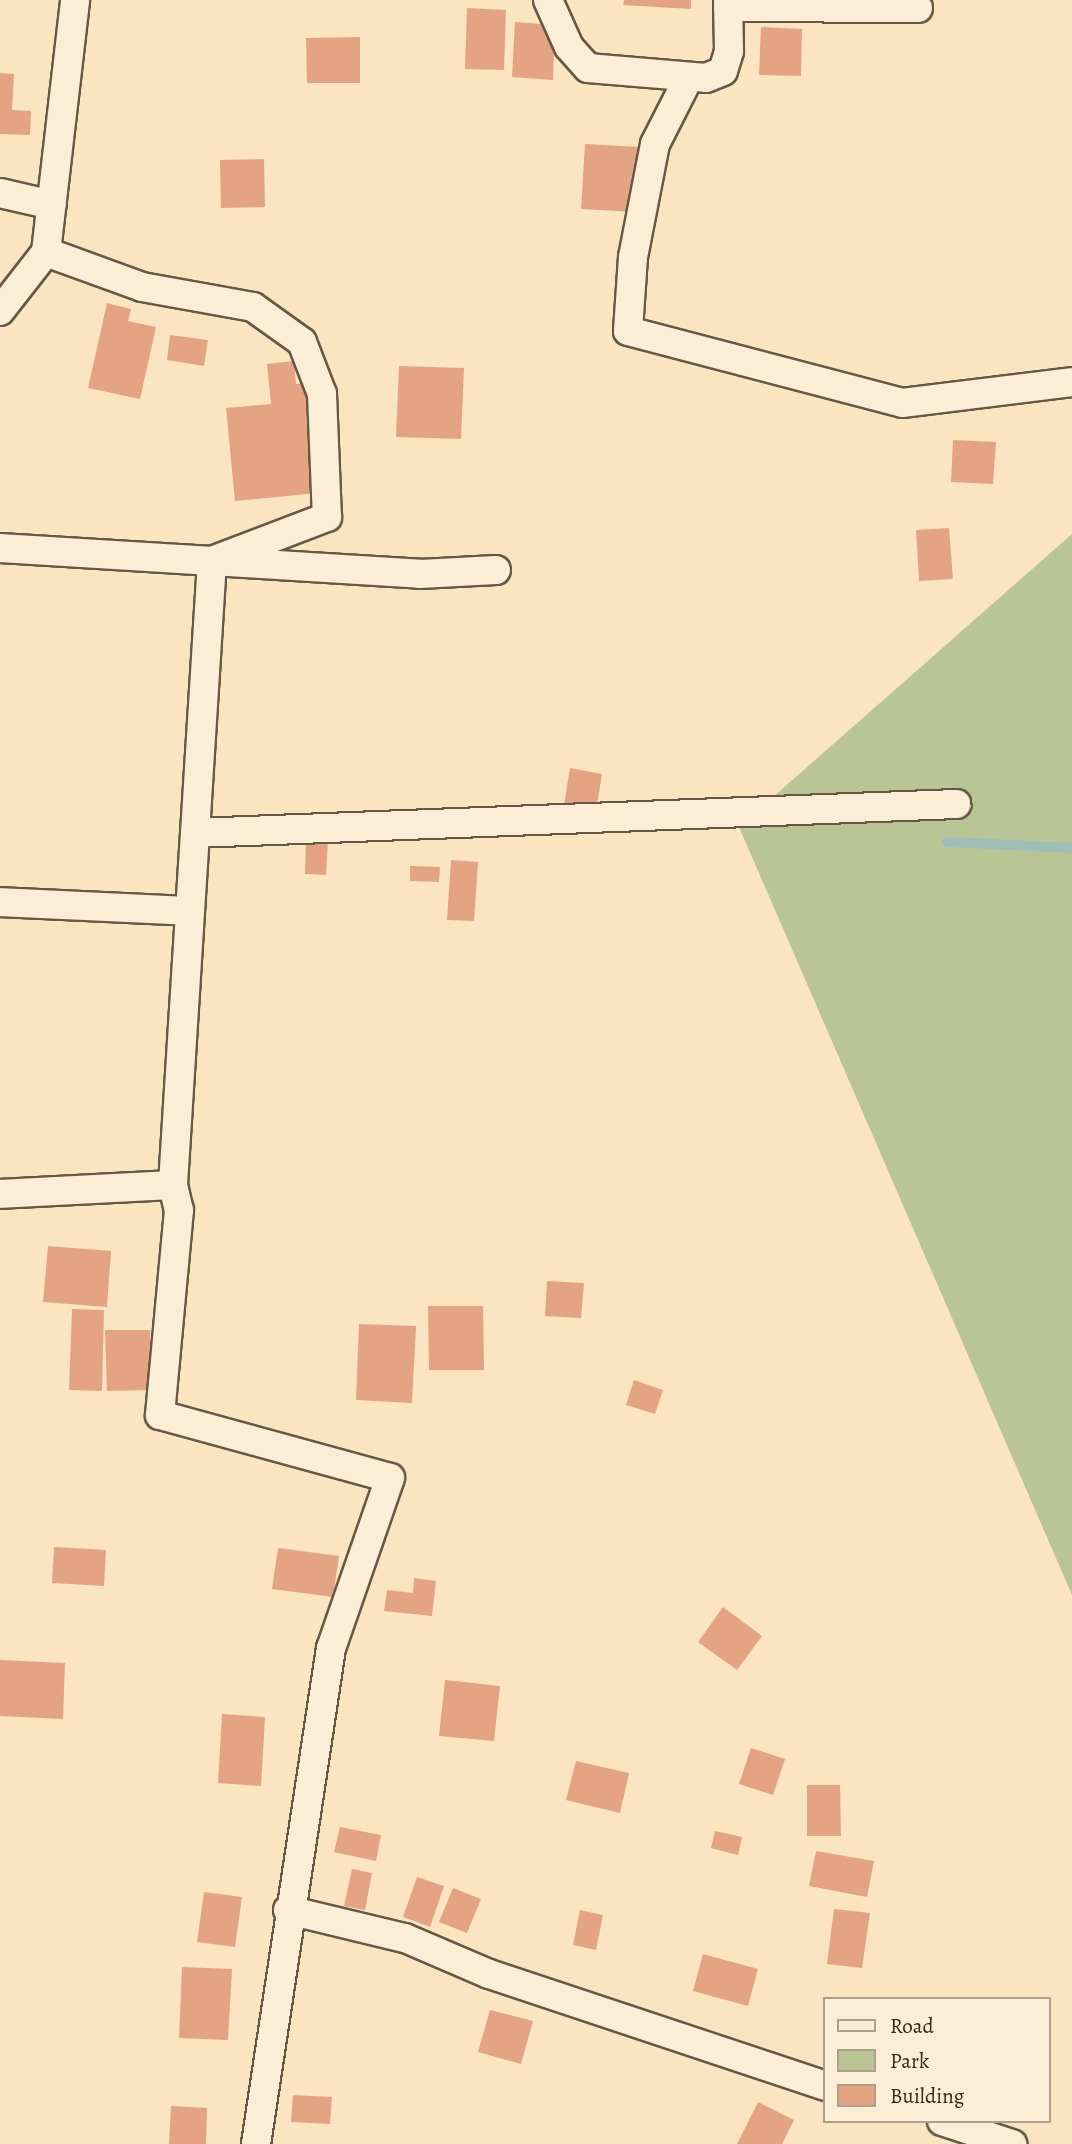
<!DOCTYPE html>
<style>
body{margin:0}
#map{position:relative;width:1072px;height:2144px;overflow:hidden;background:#fae5c0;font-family:Alegreya,serif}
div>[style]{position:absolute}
.green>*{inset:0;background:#bac595}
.stream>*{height:10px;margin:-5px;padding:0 5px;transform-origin:5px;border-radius:5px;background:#9fbeb8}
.building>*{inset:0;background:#e4a483}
.roads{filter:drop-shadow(2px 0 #655845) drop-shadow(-2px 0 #655845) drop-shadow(0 2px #655845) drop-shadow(0 -2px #655845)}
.minor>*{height:28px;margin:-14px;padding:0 14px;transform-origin:14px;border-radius:14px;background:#fceed6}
span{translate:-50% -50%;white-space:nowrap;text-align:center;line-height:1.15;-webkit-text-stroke:7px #fceed6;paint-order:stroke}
.legend{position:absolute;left:823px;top:1997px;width:228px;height:126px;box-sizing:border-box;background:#fceed6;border:2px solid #ac9f8c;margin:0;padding:9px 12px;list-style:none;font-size:21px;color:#33291c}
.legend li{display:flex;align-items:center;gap:14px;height:35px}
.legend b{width:35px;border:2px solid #ac9f8c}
</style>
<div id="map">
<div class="green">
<i style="clip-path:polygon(1072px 534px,1072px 1595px,739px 827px)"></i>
</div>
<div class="stream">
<i style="left:947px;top:842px;width:125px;rotate:2.7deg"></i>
</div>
<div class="building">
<i style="clip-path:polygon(624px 0,691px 0,691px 9px,623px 5px)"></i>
<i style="clip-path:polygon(467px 8px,506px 10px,504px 70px,465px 69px)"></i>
<i style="clip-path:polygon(515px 22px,555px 25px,553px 80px,512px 77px)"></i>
<i style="clip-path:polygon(761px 27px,802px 29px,801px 76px,759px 75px)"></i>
<i style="clip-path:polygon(360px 37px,360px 83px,307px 83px,306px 38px)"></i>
<i style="clip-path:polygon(0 73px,14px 74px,12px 110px,31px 111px,30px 135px,0 134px)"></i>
<i style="clip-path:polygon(585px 144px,640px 147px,636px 212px,581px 209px)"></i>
<i style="clip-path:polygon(264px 159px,265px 207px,221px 208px,220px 160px)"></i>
<i style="clip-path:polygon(107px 303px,131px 309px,128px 321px,156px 327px,140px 399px,88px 388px)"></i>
<i style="clip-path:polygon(170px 335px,208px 340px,204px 366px,167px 360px)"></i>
<i style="clip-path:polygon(294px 361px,296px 384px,306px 383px,317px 493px,235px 501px,226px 408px,271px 404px,267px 364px)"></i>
<i style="clip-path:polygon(399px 366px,464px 368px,461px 439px,396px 437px)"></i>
<i style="clip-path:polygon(953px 440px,996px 442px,993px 484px,951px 482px)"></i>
<i style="clip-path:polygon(949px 528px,953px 579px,919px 581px,916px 530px)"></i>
<i style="clip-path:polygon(570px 768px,602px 774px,596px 811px,564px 805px)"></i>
<i style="clip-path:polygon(306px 840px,328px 841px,326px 875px,305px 874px)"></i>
<i style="clip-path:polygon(451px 860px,478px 862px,474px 921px,447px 920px)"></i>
<i style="clip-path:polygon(410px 866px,440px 867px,439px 882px,410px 881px)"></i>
<i style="clip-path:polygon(48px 1246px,111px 1251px,107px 1307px,43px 1302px)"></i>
<i style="clip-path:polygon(547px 1281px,584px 1283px,581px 1318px,545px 1316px)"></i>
<i style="clip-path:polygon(428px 1306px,483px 1306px,484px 1370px,429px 1370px)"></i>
<i style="clip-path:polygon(72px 1309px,104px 1310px,102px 1391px,69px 1390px)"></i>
<i style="clip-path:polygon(359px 1324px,416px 1326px,412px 1403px,356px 1400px)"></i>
<i style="clip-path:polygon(105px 1330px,150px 1330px,151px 1390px,107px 1391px)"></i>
<i style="clip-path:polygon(634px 1380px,663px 1390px,655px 1414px,626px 1405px)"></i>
<i style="clip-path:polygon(54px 1547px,106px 1550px,104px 1586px,52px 1583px)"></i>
<i style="clip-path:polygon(278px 1548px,339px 1556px,333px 1597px,272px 1589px)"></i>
<i style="clip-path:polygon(414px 1578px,436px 1581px,432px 1616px,384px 1611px,387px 1590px,413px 1593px)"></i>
<i style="clip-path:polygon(723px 1607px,762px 1636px,737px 1670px,698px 1642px)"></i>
<i style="clip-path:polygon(0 1660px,65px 1663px,63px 1719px,0 1716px)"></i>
<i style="clip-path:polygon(445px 1680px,500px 1686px,494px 1741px,439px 1736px)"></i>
<i style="clip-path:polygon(222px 1714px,265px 1717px,261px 1786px,218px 1783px)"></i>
<i style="clip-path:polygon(751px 1748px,785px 1759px,773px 1795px,739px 1784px)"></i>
<i style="clip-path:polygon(576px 1761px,629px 1773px,620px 1813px,566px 1800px)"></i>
<i style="clip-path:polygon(807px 1785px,840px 1785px,841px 1836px,807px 1836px)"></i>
<i style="clip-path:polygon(340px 1827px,381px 1835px,376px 1861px,334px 1852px)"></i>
<i style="clip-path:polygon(715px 1831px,742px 1837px,738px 1855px,711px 1848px)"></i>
<i style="clip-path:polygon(816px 1851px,874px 1861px,867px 1897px,809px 1886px)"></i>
<i style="clip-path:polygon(352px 1869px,372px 1873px,365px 1910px,344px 1906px)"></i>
<i style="clip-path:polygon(417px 1877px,444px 1886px,430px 1927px,403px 1917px)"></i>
<i style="clip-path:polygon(453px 1888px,481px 1899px,467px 1933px,439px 1922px)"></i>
<i style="clip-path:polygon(204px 1892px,242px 1897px,235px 1947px,197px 1942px)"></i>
<i style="clip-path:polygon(834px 1909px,870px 1913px,862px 1968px,827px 1964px)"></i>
<i style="clip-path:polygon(580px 1910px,603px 1915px,596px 1950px,573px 1945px)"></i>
<i style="clip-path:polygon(703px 1954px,758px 1969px,748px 2006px,693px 1991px)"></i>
<i style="clip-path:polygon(182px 1967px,232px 1969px,228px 2040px,179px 2038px)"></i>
<i style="clip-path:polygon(490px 2010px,533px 2021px,521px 2064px,478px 2052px)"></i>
<i style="clip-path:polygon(293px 2095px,332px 2097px,330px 2124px,291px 2122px)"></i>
<i style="clip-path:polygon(758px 2102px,794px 2120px,782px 2144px,737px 2144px)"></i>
<i style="clip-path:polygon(171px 2106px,207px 2108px,206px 2144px,169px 2144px)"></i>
</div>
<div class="roads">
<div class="minor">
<i style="left:548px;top:0;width:51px;rotate:65.9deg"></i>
<i style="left:569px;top:47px;width:28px;rotate:48deg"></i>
<i style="left:588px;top:68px;width:118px;rotate:4.8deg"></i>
<i style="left:706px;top:78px;width:18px;rotate:-22deg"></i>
<i style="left:723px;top:71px;width:21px;rotate:-73deg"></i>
<i style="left:729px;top:51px;width:51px;rotate:-91.1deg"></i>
<i style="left:728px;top:7px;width:190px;rotate:0.3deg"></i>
<i style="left:689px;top:77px;width:75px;rotate:116.9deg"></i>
<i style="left:655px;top:144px;width:115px;rotate:101deg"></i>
<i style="left:633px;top:257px;width:74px;rotate:93.9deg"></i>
<i style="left:628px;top:331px;width:283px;rotate:14.7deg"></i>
<i style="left:902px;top:403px;width:171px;rotate:-7deg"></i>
<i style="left:0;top:193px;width:53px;rotate:13deg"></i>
<i style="left:46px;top:252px;width:102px;rotate:20deg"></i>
<i style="left:142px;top:287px;width:113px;rotate:10.2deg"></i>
<i style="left:253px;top:307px;width:60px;rotate:35.5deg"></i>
<i style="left:302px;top:342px;width:56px;rotate:69deg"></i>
<i style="left:322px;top:394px;width:123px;rotate:87.7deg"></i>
<i style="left:327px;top:517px;width:123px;rotate:159.1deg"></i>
<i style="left:212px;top:561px;width:625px;rotate:93.58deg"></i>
<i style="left:173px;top:1185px;width:26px;rotate:77deg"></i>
<i style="left:179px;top:1210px;width:206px;rotate:95.3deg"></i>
<i style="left:160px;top:1415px;width:238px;rotate:15.3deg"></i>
<i style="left:390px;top:1478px;width:180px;rotate:109.1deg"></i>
<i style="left:331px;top:1648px;width:502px;rotate:98.6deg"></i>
<i style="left:0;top:311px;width:75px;rotate:-52.1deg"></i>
<i style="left:46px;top:252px;width:254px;rotate:-83.4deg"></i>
<i style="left:0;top:548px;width:421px;rotate:3.5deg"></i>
<i style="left:420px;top:574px;width:76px;rotate:-3deg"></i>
<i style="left:195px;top:833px;width:762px;rotate:-2.18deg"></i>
<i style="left:0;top:902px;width:190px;rotate:2.7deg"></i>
<i style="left:0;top:1194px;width:173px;rotate:-3deg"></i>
<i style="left:288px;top:1910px;width:120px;rotate:13.5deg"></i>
<i style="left:405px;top:1938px;width:91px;rotate:23.2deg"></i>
<i style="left:489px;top:1974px;width:354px;rotate:18.4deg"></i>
<i style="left:942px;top:2121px;width:74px;rotate:18.2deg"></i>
</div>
</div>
<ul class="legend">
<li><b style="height:9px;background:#fceed6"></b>Road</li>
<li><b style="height:19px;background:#bac595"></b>Park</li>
<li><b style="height:19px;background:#e4a483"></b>Building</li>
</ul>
</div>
